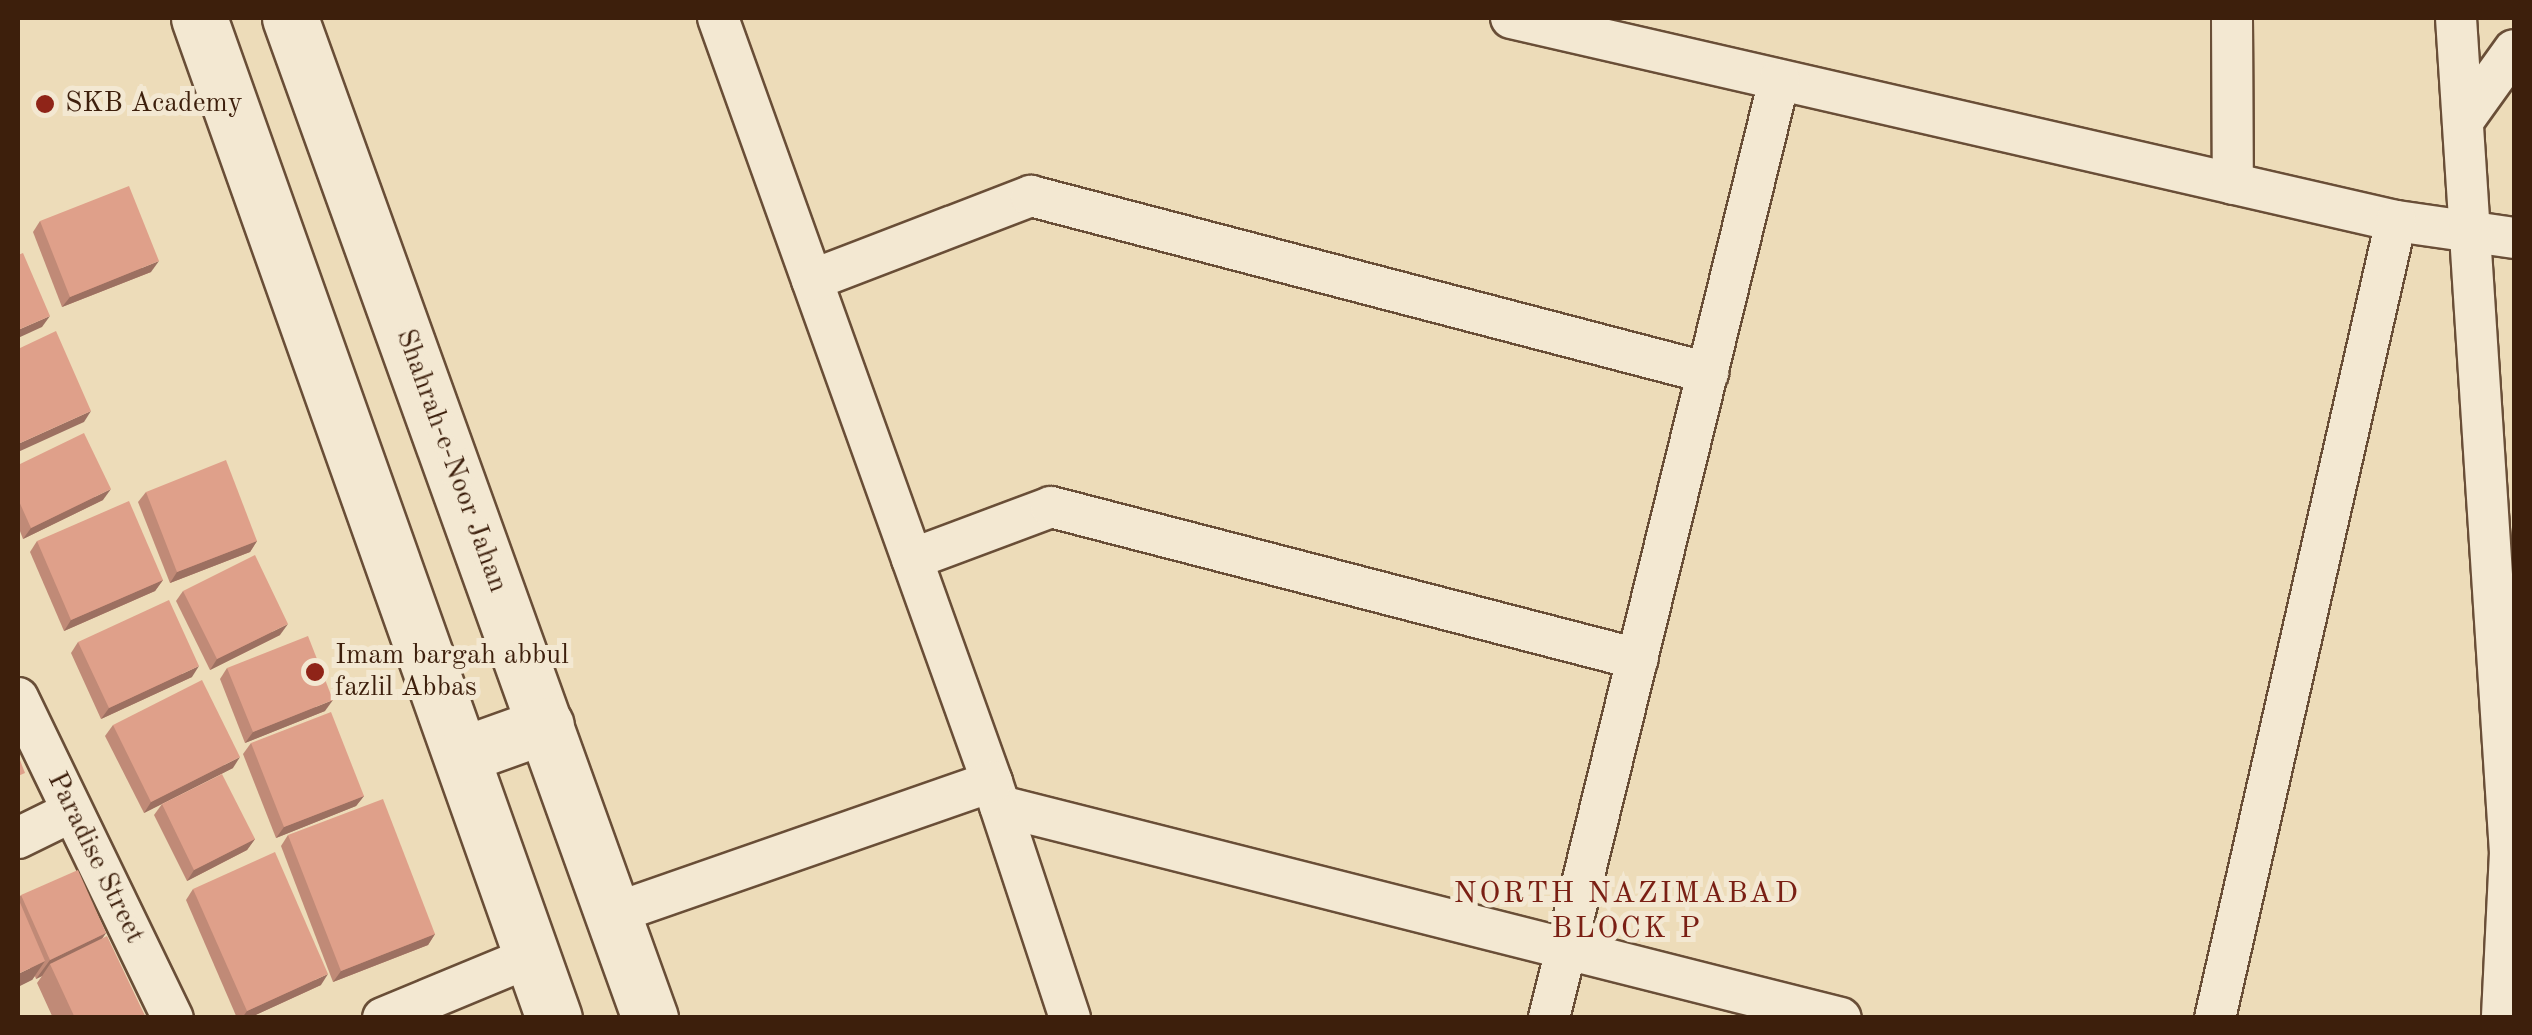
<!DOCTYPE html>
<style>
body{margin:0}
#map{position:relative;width:2532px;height:1035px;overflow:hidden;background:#eddcb9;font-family:"Old Standard TT",serif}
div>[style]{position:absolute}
.roads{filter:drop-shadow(2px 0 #694e37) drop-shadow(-2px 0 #694e37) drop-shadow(0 2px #694e37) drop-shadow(0 -2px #694e37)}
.minor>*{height:40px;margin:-20px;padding:0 20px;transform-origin:20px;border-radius:20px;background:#f3e8d2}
.secondary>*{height:55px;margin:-27.5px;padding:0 27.5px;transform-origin:27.5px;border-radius:27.5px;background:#f3e8d2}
.wall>*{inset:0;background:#c08a77}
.shaded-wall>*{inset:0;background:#9c7061}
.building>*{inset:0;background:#dfa08a}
.dots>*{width:28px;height:28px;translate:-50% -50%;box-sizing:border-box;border:5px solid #f3e8d2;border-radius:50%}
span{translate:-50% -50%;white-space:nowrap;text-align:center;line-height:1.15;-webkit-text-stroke:10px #f3e8d2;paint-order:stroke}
.poi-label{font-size:28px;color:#3d1f0c}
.left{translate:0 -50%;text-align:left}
.street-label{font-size:28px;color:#3d1f0c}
.neighbourhood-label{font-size:30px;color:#7a1f14;letter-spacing:2.5px}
.frame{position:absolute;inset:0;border:20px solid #3d1f0c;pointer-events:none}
</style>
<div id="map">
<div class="roads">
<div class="minor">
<i style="left:718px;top:18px;width:812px;rotate:70.27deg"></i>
<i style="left:992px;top:782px;width:249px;rotate:71.7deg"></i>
<i style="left:1511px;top:18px;width:908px;rotate:12.92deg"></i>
<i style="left:2396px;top:221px;width:119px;rotate:8.2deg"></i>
<i style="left:2232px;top:18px;width:166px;rotate:89.7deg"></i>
<i style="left:2456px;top:18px;width:836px;rotate:86.3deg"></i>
<i style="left:2510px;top:852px;width:166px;rotate:92.8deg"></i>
<i style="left:2463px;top:121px;width:87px;rotate:-54.3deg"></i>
<i style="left:812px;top:280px;width:235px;rotate:-21deg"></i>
<i style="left:1031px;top:196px;width:700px;rotate:14.65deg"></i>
<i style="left:912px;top:559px;width:148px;rotate:-20.5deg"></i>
<i style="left:1051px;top:507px;width:606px;rotate:14.52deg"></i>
<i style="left:18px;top:698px;width:356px;rotate:64.2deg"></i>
<i style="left:1000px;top:806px;width:867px;rotate:14.15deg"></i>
<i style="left:18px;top:838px;width:59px;rotate:-26.1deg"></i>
<i style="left:615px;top:913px;width:399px;rotate:-19.2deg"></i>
<i style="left:383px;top:1018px;width:162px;rotate:-22.5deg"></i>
<i style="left:1549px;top:1018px;width:966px;rotate:-76.22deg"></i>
<i style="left:2215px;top:1018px;width:817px;rotate:-77.21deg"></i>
</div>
<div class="secondary">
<i style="left:199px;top:18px;width:1061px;rotate:70.46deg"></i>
<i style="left:290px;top:18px;width:1063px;rotate:70.2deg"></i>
<i style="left:462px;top:755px;width:89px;rotate:-19.7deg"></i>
</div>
</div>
<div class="wall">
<i style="clip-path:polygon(40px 221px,151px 272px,62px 307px,33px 232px)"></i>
<i style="clip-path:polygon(18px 465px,103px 500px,23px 539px,18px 526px)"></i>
<i style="clip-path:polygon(146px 492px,257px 541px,250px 552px,170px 583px,138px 502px)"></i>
<i style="clip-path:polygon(37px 541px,163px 580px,155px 591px,64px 631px,30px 552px)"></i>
<i style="clip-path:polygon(183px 591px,280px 635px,210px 670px,176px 601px)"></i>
<i style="clip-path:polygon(78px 642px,192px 677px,101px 719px,71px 653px)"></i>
<i style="clip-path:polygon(227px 668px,325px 711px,245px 743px,220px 679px)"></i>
<i style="clip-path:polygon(113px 725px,233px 768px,144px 813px,105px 736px)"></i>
<i style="clip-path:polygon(251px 743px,364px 796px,356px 806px,276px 838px,243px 754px)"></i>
<i style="clip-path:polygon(162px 804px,255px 839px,247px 850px,187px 881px,154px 815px)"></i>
<i style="clip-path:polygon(288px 835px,435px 934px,428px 945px,333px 982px,281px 846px)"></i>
<i style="clip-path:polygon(193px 889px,321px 985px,249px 1018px,237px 1018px,186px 900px)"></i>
<i style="clip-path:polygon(21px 895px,106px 933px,102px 939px,146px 1018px,53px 1018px,37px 983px,42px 976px,36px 979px,35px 976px,32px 980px,18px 899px)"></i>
</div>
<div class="shaded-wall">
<i style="clip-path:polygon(159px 261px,151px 272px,62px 307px,70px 297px)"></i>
<i style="clip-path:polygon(50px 316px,42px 327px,18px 338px,18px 330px)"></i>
<i style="clip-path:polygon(91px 411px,84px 422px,18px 452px,18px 444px)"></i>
<i style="clip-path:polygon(111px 489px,103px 500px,23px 539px,31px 528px)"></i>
<i style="clip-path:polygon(257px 541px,250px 552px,170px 583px,177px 572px)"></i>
<i style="clip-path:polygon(163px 580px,155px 591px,64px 631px,71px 620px)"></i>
<i style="clip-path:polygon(288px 624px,280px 635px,210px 670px,217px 659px)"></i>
<i style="clip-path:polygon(199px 666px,192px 677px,101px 719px,109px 708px)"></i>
<i style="clip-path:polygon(333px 700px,325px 711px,245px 743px,253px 732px)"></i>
<i style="clip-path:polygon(240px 757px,233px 768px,144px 813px,151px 802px)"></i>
<i style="clip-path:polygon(364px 796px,356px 806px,276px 838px,284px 827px)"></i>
<i style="clip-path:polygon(255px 839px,247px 850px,187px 881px,194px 870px)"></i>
<i style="clip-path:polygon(106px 933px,92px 952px,50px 964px,42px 976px,36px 979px,50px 960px)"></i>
<i style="clip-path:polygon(435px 934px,428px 945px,333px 982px,341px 971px)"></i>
<i style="clip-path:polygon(45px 961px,32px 980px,18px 987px,18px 974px)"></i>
<i style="clip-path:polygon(328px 974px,321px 985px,249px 1018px,242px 1018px,247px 1011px)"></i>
</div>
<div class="building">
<i style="clip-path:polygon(129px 186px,159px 261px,70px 297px,40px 221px)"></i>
<i style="clip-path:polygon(23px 253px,50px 316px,18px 330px,18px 255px)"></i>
<i style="clip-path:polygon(56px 331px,91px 411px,18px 444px,18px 349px)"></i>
<i style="clip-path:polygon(84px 433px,111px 489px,31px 528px,18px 499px,18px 465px)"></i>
<i style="clip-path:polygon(226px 460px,257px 541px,177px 572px,146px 492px)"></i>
<i style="clip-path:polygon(129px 501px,163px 580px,71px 620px,37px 541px)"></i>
<i style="clip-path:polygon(255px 555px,288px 624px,217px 659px,183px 591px)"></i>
<i style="clip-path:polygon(169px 600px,199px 666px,109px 708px,78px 642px)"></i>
<i style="clip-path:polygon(308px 636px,333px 700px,253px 732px,227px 668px)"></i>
<i style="clip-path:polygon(202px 680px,240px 757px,151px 802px,113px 725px)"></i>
<i style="clip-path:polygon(331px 712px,364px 796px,284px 827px,251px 743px)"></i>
<i style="clip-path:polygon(18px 755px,25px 773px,18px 776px)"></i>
<i style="clip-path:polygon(222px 774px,255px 839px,194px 870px,162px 804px)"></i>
<i style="clip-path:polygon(383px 799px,435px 934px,341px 971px,288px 835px)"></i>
<i style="clip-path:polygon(275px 852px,328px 974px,247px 1011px,193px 889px)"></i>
<i style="clip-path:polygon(78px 870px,106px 933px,50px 960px,21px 895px)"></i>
<i style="clip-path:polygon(18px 898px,45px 961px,18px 974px)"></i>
<i style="clip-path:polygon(107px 936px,146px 1018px,75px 1018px,50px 964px)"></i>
</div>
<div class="dots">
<i style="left:45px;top:104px;background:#8f2418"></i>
<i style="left:315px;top:672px;background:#8f2418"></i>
</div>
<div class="poi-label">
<span class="left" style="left:65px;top:104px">SKB Academy</span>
<span class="left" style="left:335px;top:672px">Imam bargah abbul<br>fazlil Abbas</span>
</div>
<div class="street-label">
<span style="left:451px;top:461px;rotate:70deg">Shahrah-e-Noor Jahan</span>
<span style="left:95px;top:858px;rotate:64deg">Paradise Street</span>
</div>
<div class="neighbourhood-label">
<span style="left:1627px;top:911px">NORTH NAZIMABAD<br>BLOCK P</span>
</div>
<div class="frame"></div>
</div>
